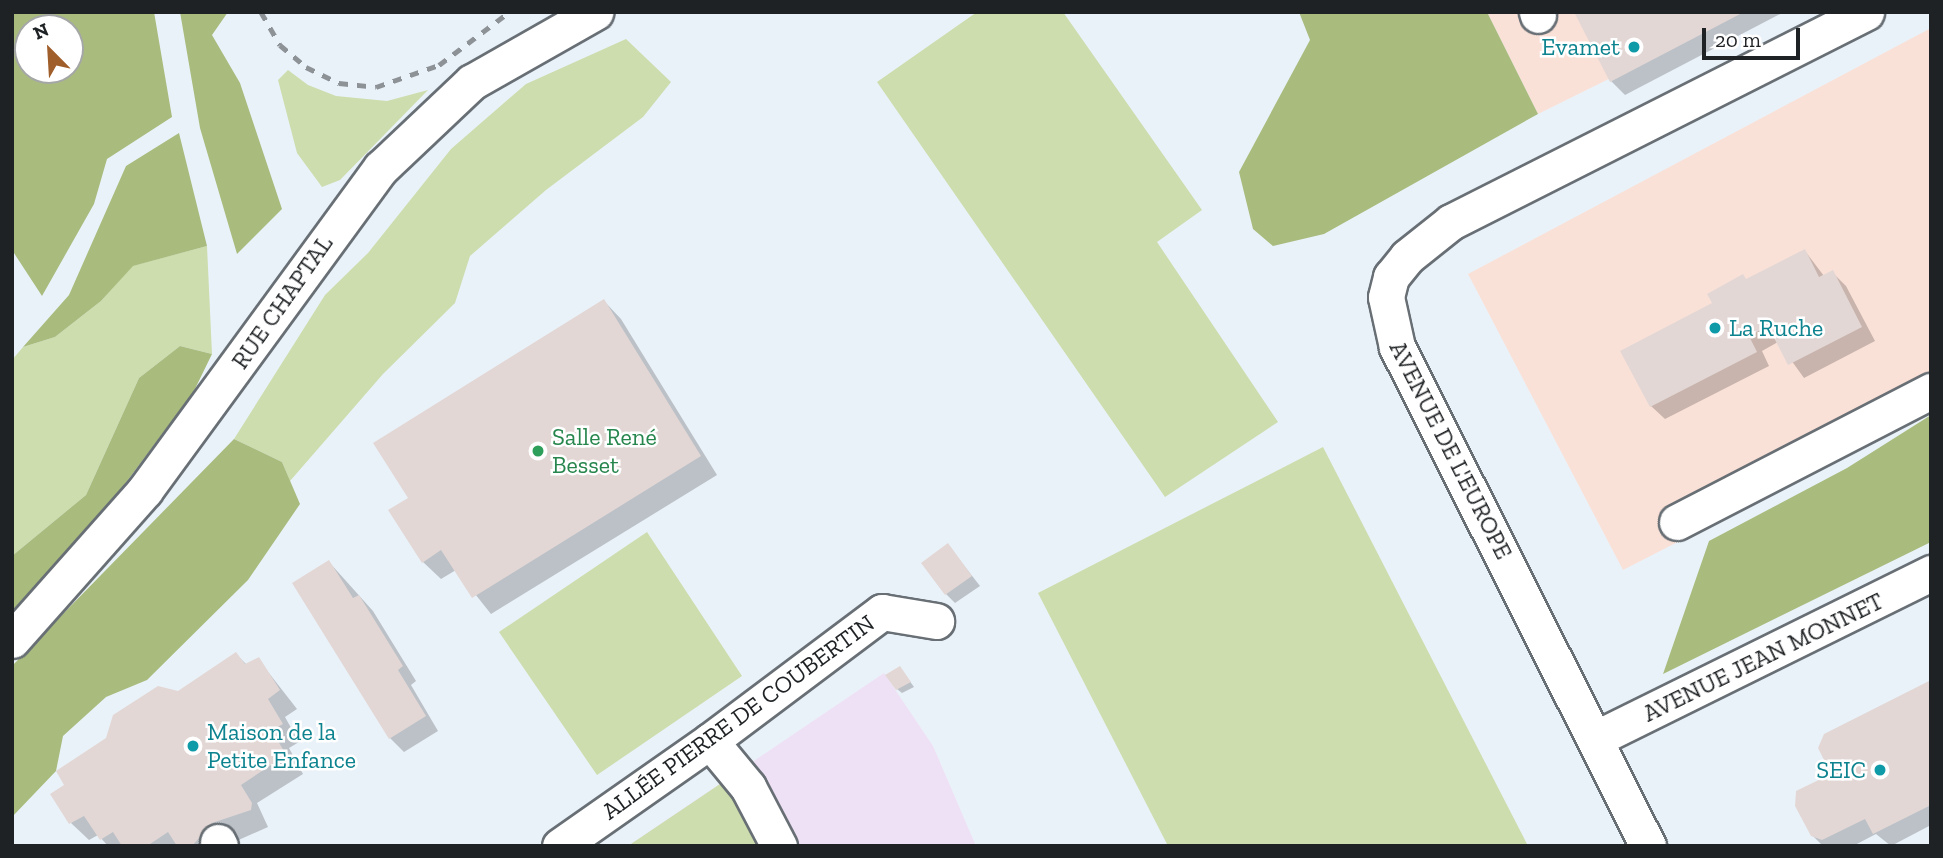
<!DOCTYPE html>
<meta charset="utf-8">
<style>
body{margin:0}
#map{position:relative;width:1943px;height:858px;overflow:hidden;background:#eaf2f9;font-family:"Zilla Slab",serif}
div>[style]{position:absolute}
.industrial>*{inset:0;background:#fae1d7}
.education>*{inset:0;background:#efe1f5}
.green>*{inset:0;background:#cdddad}
.forest>*{inset:0;background:#a9bc7e}
.shadow>*{inset:0;background:#0003}
.building>*{inset:0;background:#e2d7d5}
.roads{filter:drop-shadow(2px 0 #686f75) drop-shadow(-2px 0 #686f75) drop-shadow(0 2px #686f75) drop-shadow(0 -2px #686f75)}
.minor>*{height:35px;margin:-17.5px;padding:0 17.5px;transform-origin:17.5px;border-radius:17.5px;background:#fff}
.rail>*{height:5px;margin-top:-2.5px;transform-origin:0;background:repeating-linear-gradient(90deg,#8d9297 0 9px,transparent 0 18px)}
.dots>*{width:19px;height:19px;translate:-50% -50%;box-sizing:border-box;border:4px solid #fff;border-radius:50%}
span{translate:-50% -50%;white-space:nowrap;text-align:center;line-height:1.15;-webkit-text-stroke:5px #fff;paint-order:stroke}
.culture-label{font-size:24px;color:#0d838f}
.right{translate:-100% -50%;text-align:right}
.left{translate:0 -50%;text-align:left}
.street-label{font-size:24px;color:#1f2224}
.leisure-label{font-size:24px;color:#27864d}
.frame{position:absolute;inset:0;border:14px solid #1f2224;pointer-events:none}
.north{position:absolute;left:14px;top:14px;width:70px;height:70px;box-sizing:border-box;background:#fff;border:2px solid #a5a7a7;border-radius:50%;rotate:336deg;font-size:19px;font-weight:700;line-height:28px;text-align:center;color:#1f2224}
.north::after{content:'';display:block;margin:auto;width:24px;height:32px;background:#a05e2a;clip-path:polygon(50% 0,100% 100%,50% 72%,0 100%)}
.scale{position:absolute;left:1702px;top:28px;width:98px;height:32px;box-sizing:border-box;border:4px solid #1f2224;border-top:0;padding-left:9px;font-size:21px;line-height:24px;white-space:nowrap;color:#1f2224;-webkit-text-stroke:5px #fff;paint-order:stroke}
</style>
<div id="map">
<div class="industrial">
<i style="clip-path:polygon(1487px 12px,1744px 12px,1538px 114px)"></i>
<i style="clip-path:polygon(1931px 28px,1931px 412px,1623px 570px,1468px 274px)"></i>
</div>
<div class="education">
<i style="clip-path:polygon(884px 673px,933px 746px,976px 846px,628px 846px)"></i>
</div>
<div class="green">
<i style="clip-path:polygon(977px 12px,1063px 12px,1202px 210px,1157px 242px,1278px 422px,1165px 497px,877px 82px)"></i>
<i style="clip-path:polygon(626px 39px,671px 82px,643px 117px,546px 190px,470px 256px,455px 303px,383px 374px,290px 481px,282px 462px,234px 439px,325px 295px,368px 253px,451px 149px,526px 84px)"></i>
<i style="clip-path:polygon(288px 70px,308px 85px,336px 96px,387px 101px,428px 90px,340px 180px,322px 187px,297px 153px,278px 80px)"></i>
<i style="clip-path:polygon(207px 246px,212px 354px,180px 346px,139px 378px,86px 495px,12px 556px,12px 360px,23px 347px,55px 337px,101px 301px,132px 266px)"></i>
<i style="clip-path:polygon(1323px 447px,1528px 846px,1168px 846px,1038px 593px)"></i>
<i style="clip-path:polygon(647px 532px,742px 676px,597px 775px,499px 632px)"></i>
<i style="clip-path:polygon(726px 780px,766px 846px,628px 846px)"></i>
</div>
<div class="forest">
<i style="clip-path:polygon(evenodd,12px 12px,154px 12px,172px 117px,107px 159px,94px 204px,42px 296px,12px 250px,12px 12px,70px 28px,70px 70px,28px 70px,28px 28px,70px 28px)"></i>
<i style="clip-path:polygon(180px 12px,228px 12px,212px 35px,240px 83px,282px 209px,237px 254px,200px 128px)"></i>
<i style="clip-path:polygon(1299px 12px,1487px 12px,1538px 114px,1324px 234px,1273px 246px,1253px 229px,1239px 172px,1310px 40px)"></i>
<i style="clip-path:polygon(179px 133px,207px 246px,133px 266px,101px 301px,55px 337px,23px 347px,69px 295px,126px 166px)"></i>
<i style="clip-path:polygon(180px 346px,212px 354px,193px 393px,65px 564px,12px 613px,12px 556px,86px 495px,139px 378px)"></i>
<i style="clip-path:polygon(1931px 415px,1931px 542px,1663px 674px,1709px 541px,1847px 468px)"></i>
<i style="clip-path:polygon(234px 439px,282px 462px,300px 504px,248px 580px,147px 680px,106px 697px,63px 736px,56px 771px,12px 817px,12px 666px)"></i>
</div>
<div class="shadow">
<i style="clip-path:polygon(1576px 12px,1784px 12px,1625px 95px,1611px 81px)"></i>
<i style="clip-path:polygon(1805px 251px,1824px 276px,1832px 272px,1846px 286px,1875px 341px,1804px 378px,1778px 342px,1762px 351px,1769px 366px,1665px 419px,1651px 406px,1714px 304px,1747px 281px)"></i>
<i style="clip-path:polygon(604px 301px,621px 319px,717px 475px,491px 614px,456px 570px,441px 579px,423px 562px,410px 498px)"></i>
<i style="clip-path:polygon(948px 545px,980px 586px,955px 603px,946px 594px)"></i>
<i style="clip-path:polygon(329px 562px,373px 611px,416px 681px,411px 685px,438px 731px,404px 752px,390px 738px)"></i>
<i style="clip-path:polygon(236px 654px,247px 665px,258px 659px,297px 709px,285px 717px,299px 742px,289px 748px,303px 774px,257px 803px,268px 827px,225px 846px,108px 846px,98px 835px,89px 840px,71px 823px,178px 693px)"></i>
<i style="clip-path:polygon(904px 673px,914px 687px,902px 693px,897px 689px)"></i>
<i style="clip-path:polygon(1931px 682px,1931px 825px,1891px 846px,1876px 834px,1853px 846px,1823px 846px,1812px 835px,1834px 775px)"></i>
</div>
<div class="building">
<i style="clip-path:polygon(1574px 12px,1744px 12px,1610px 82px)"></i>
<i style="clip-path:polygon(1805px 249px,1819px 277px,1833px 270px,1862px 327px,1788px 365px,1768px 326px,1749px 336px,1757px 352px,1650px 407px,1620px 351px,1712px 303px,1707px 294px,1743px 274px,1746px 279px)"></i>
<i style="clip-path:polygon(604px 299px,701px 456px,472px 598px,441px 550px,422px 563px,388px 510px,408px 498px,373px 443px)"></i>
<i style="clip-path:polygon(948px 543px,972px 576px,945px 595px,921px 563px)"></i>
<i style="clip-path:polygon(329px 560px,353px 598px,359px 595px,403px 666px,398px 670px,426px 716px,389px 739px,292px 583px)"></i>
<i style="clip-path:polygon(236px 652px,245px 664px,259px 657px,280px 690px,268px 699px,283px 724px,272px 730px,286px 755px,241px 785px,252px 803px,251px 810px,212px 823px,192px 846px,177px 846px,168px 832px,147px 846px,122px 846px,113px 832px,100px 840px,84px 816px,69px 824px,50px 794px,64px 785px,56px 771px,106px 738px,113px 715px,158px 686px,178px 691px)"></i>
<i style="clip-path:polygon(900px 666px,911px 682px,896px 690px,885px 675px)"></i>
<i style="clip-path:polygon(1931px 680px,1931px 805px,1873px 834px,1865px 819px,1822px 840px,1811px 836px,1795px 806px,1796px 791px,1831px 774px,1818px 748px,1824px 734px)"></i>
</div>
<div class="roads">
<div class="minor">
<i style="left:1537px;top:12px;width:3px;rotate:72deg"></i>
<i style="left:1677px;top:522px;width:286px;rotate:-27.3deg"></i>
<i style="left:12px;top:640px;width:200px;rotate:-48.4deg"></i>
<i style="left:145px;top:490px;width:399px;rotate:-53.8deg"></i>
<i style="left:381px;top:168px;width:125px;rotate:-43.4deg"></i>
<i style="left:472px;top:82px;width:142px;rotate:-29.6deg"></i>
<i style="left:1595px;top:739px;width:375px;rotate:-26.3deg"></i>
<i style="left:710px;top:741px;width:60px;rotate:50.4deg"></i>
<i style="left:748px;top:787px;width:67px;rotate:62.3deg"></i>
<i style="left:218px;top:842px;width:4px;rotate:63deg"></i>
<i style="left:560px;top:846px;width:183px;rotate:-35deg"></i>
<i style="left:710px;top:741px;width:215px;rotate:-36.9deg"></i>
<i style="left:882px;top:612px;width:55px;rotate:9.5deg"></i>
<i style="left:1648px;top:846px;width:559px;rotate:-116.7deg"></i>
<i style="left:1397px;top:347px;width:51px;rotate:-102.4deg"></i>
<i style="left:1386px;top:297px;width:21px;rotate:-76deg"></i>
<i style="left:1391px;top:277px;width:26px;rotate:-51deg"></i>
<i style="left:1407px;top:257px;width:56px;rotate:-38.5deg"></i>
<i style="left:1451px;top:222px;width:465px;rotate:-26.8deg"></i>
</div>
</div>
<div class="rail">
<i style="left:261px;top:12px;width:38px;rotate:60deg"></i>
<i style="left:280px;top:45px;width:34px;rotate:40deg"></i>
<i style="left:306px;top:67px;width:37px;rotate:26deg"></i>
<i style="left:339px;top:83px;width:37px;rotate:6deg"></i>
<i style="left:376px;top:87px;width:67px;rotate:-19.2deg"></i>
<i style="left:439px;top:65px;width:88px;rotate:-37.1deg"></i>
</div>
<div class="dots">
<i style="left:1634px;top:47px;background:#0f9aa8"></i>
<i style="left:1715px;top:328px;background:#0f9aa8"></i>
<i style="left:538px;top:451px;background:#2e9e5b"></i>
<i style="left:193px;top:746px;background:#0f9aa8"></i>
<i style="left:1880px;top:770px;background:#0f9aa8"></i>
</div>
<div class="culture-label">
<span class="right" style="left:1620px;top:47px">Evamet</span>
<span class="left" style="left:1729px;top:328px">La Ruche</span>
<span class="left" style="left:207px;top:746px">Maison de la<br>Petite Enfance</span>
<span class="right" style="left:1866px;top:770px">SEIC</span>
</div>
<div class="street-label">
<span style="left:282px;top:302px;rotate:-55deg">RUE CHAPTAL</span>
<span style="left:1451px;top:450px;rotate:63deg">AVENUE DE L'EUROPE</span>
<span style="left:1763px;top:657px;rotate:-26deg">AVENUE JEAN MONNET</span>
<span style="left:738px;top:717px;rotate:-36deg">ALLÉE PIERRE DE COUBERTIN</span>
</div>
<div class="leisure-label">
<span class="left" style="left:552px;top:451px">Salle René<br>Besset</span>
</div>
<div class="frame"></div>
<div class="north">N</div>
<div class="scale">20 m</div>
</div>
